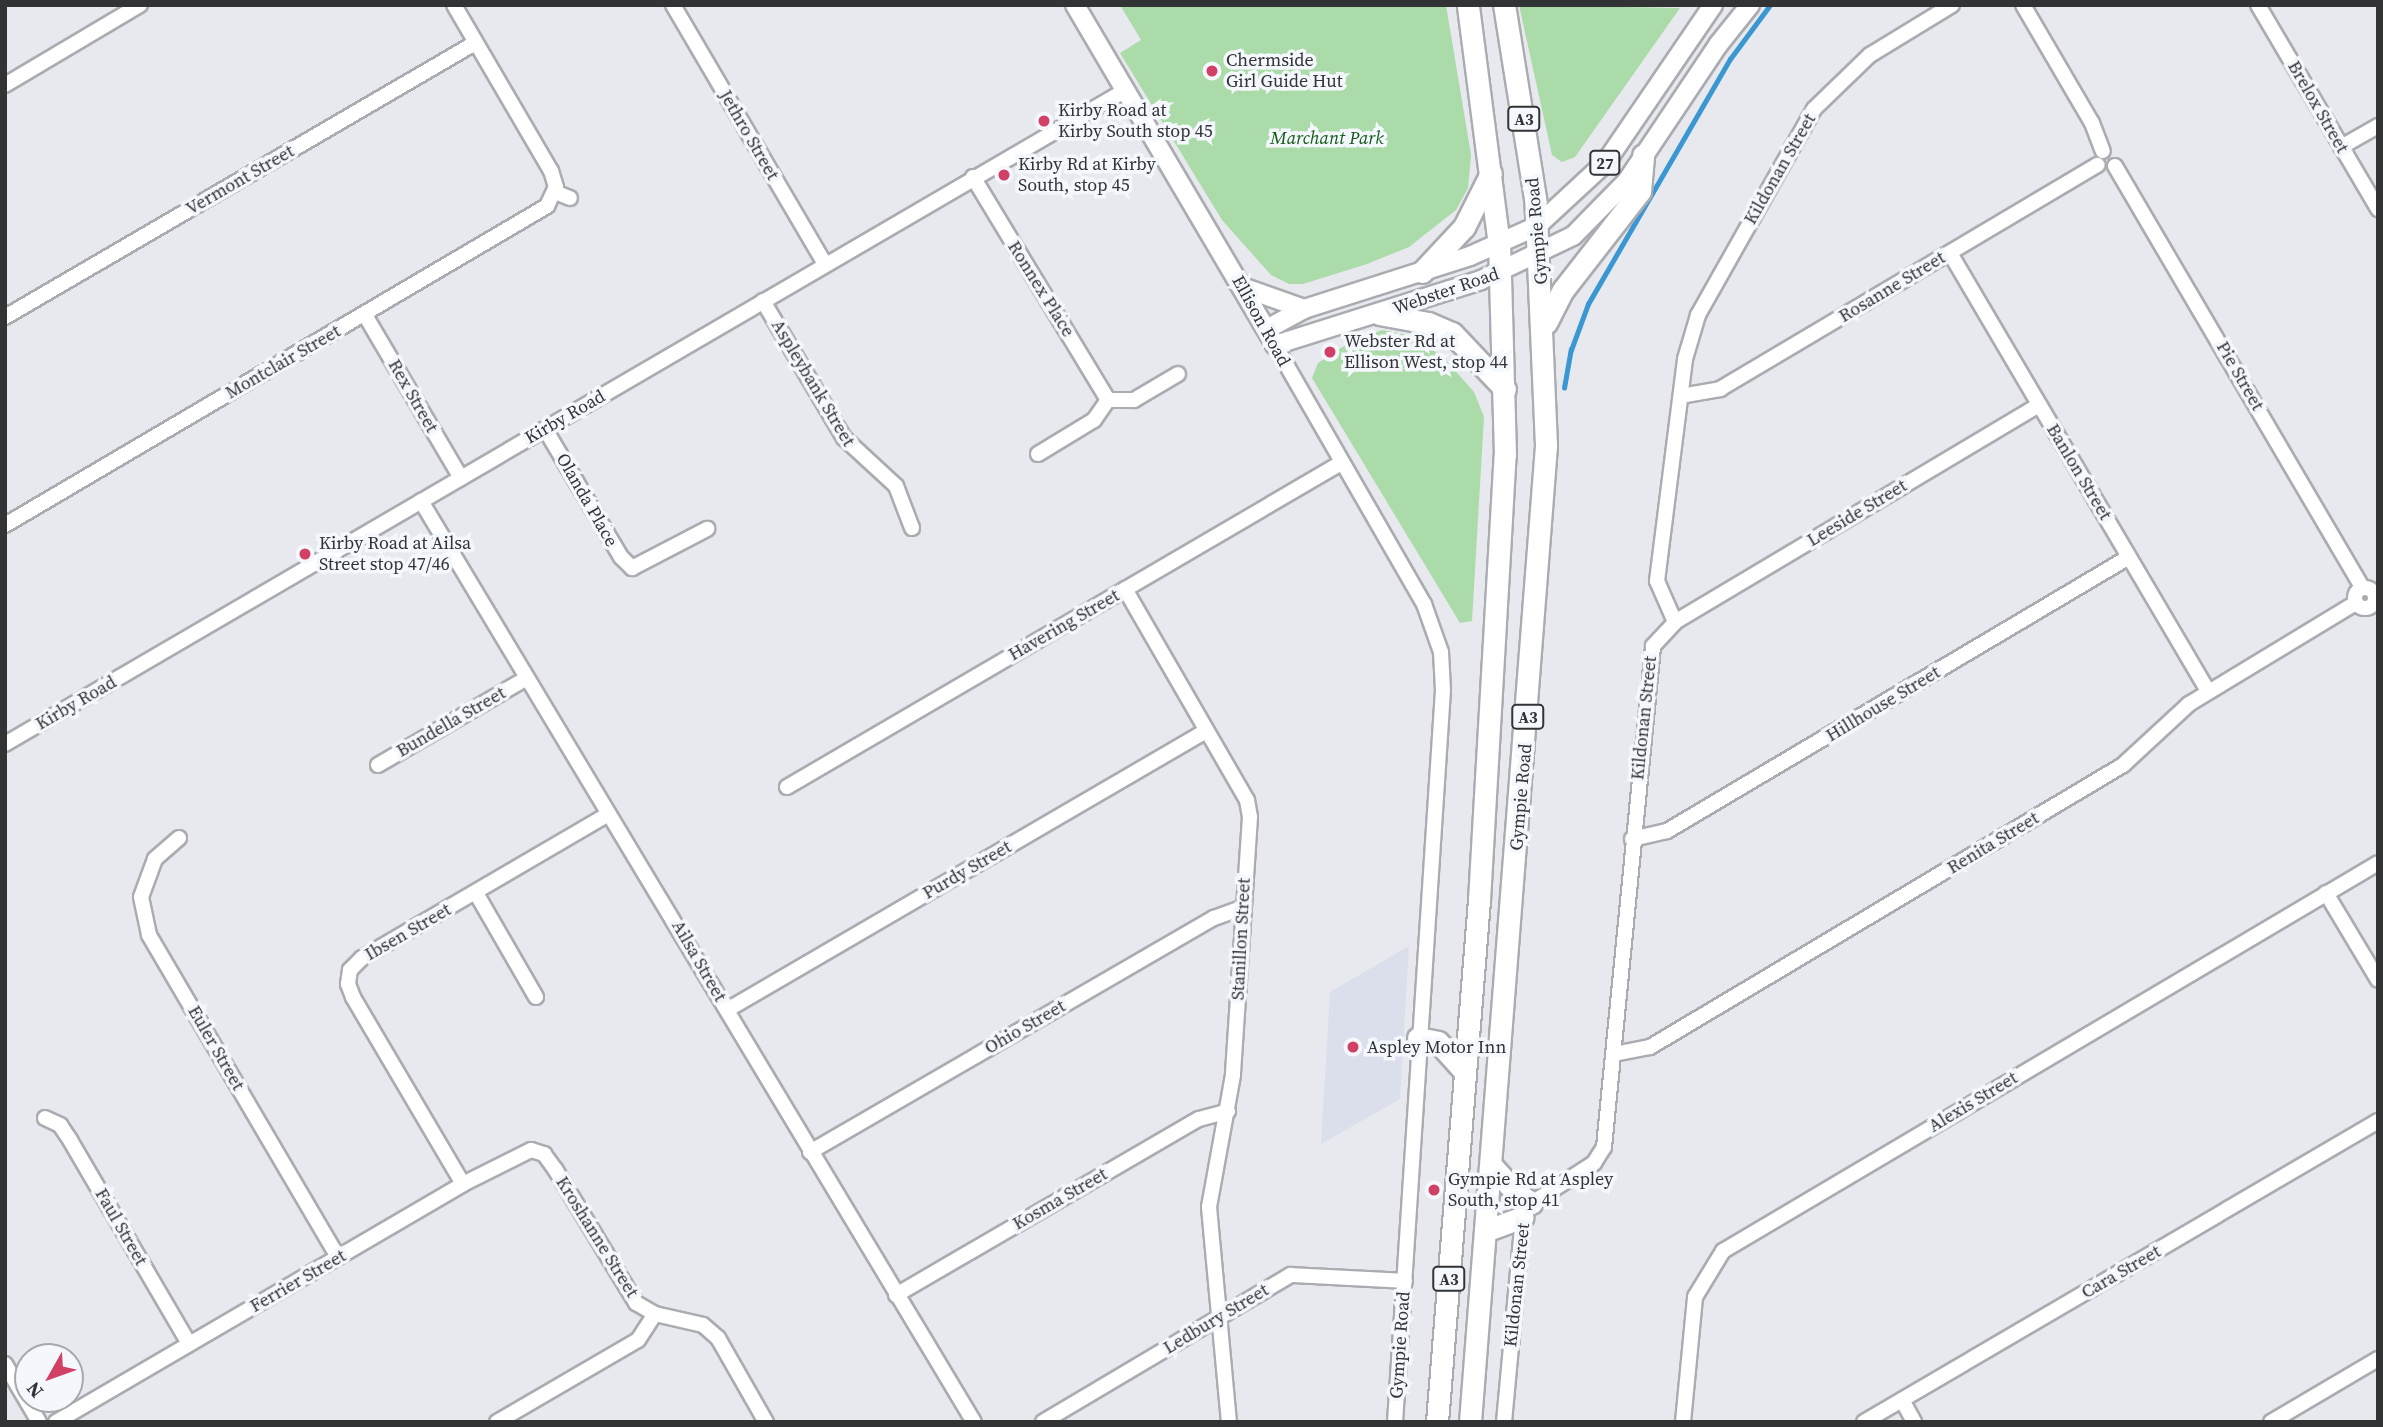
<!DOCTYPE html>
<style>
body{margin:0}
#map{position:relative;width:2383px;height:1427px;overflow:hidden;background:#e7e9ee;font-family:"Source Serif 4",serif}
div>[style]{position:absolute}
.built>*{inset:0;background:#dadfeb}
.green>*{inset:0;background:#abdba9}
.stream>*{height:4.5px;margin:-2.25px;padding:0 2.25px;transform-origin:2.25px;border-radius:2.25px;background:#3a97d1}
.roads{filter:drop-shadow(2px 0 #aaacb1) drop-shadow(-2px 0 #aaacb1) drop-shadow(0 2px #aaacb1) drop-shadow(0 -2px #aaacb1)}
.minor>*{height:14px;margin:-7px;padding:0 7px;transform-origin:7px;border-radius:7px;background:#fff}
.minor>.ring{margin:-7px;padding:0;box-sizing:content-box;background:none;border:14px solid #fff;border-radius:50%}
.major>*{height:18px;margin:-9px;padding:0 9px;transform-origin:9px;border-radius:9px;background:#fff}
.highway>*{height:21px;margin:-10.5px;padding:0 10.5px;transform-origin:10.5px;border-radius:10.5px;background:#fff}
.dots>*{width:19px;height:19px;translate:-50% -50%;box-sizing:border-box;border:4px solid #f4f7fc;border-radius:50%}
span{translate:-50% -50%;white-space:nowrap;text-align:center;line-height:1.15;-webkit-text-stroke:7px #f4f7fc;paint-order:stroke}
.shield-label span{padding:2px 5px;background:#f4f7fc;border:2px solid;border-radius:5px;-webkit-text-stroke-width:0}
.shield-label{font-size:16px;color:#323335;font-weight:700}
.poi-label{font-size:18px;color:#323335}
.left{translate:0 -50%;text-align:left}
.street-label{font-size:18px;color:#323335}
.park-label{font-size:18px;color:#125a16;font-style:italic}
.frame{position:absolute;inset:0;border:7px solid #323335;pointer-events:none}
.north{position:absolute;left:14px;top:1343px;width:70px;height:70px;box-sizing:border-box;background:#f4f7fc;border:2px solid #a6a9ac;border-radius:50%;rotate:230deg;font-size:19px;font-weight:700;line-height:28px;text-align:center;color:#323335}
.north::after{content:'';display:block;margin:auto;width:24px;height:32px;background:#d14165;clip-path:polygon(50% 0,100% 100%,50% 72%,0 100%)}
</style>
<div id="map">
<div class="built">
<i style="clip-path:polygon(1409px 946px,1400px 1099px,1321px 1144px,1330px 992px)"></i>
</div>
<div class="green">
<i style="clip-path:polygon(1120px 5px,1446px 5px,1471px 155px,1468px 188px,1456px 210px,1409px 247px,1367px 264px,1303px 284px,1289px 284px,1271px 275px,1222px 220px,1120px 53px,1141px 40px)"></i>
<i style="clip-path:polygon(1519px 5px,1680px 8px,1575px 157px,1562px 162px,1552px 155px)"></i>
<i style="clip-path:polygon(1382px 330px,1409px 335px,1442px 356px,1474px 392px,1484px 417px,1472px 621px,1460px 623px,1312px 378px,1318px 363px,1347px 344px)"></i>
</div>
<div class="stream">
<i style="left:1564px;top:388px;width:39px;rotate:-80deg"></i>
<i style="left:1571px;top:350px;width:49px;rotate:-69.7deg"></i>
<i style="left:1588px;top:304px;width:283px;rotate:-59.9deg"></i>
<i style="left:1730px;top:59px;width:67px;rotate:-53.5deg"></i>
</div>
<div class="roads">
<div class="minor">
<i style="left:673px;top:5px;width:300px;rotate:59.6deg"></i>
<i style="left:2023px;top:5px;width:137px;rotate:59.7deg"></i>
<i style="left:2092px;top:123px;width:30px;rotate:69deg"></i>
<i style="left:2258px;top:5px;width:237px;rotate:59.5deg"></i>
<i style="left:5px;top:85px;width:157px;rotate:-30.7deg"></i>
<i style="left:2341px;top:147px;width:43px;rotate:-29.6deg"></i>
<i style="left:2115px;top:166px;width:489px;rotate:59.6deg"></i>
<i style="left:973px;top:177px;width:261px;rotate:58.8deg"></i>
<i style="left:555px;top:192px;width:16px;rotate:22deg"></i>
<i style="left:1950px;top:253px;width:508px;rotate:59.5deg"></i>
<i style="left:763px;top:301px;width:159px;rotate:59.4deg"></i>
<i style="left:844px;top:438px;width:71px;rotate:42.7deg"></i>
<i style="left:896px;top:486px;width:45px;rotate:69.1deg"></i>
<i style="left:365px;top:315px;width:189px;rotate:59.5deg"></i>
<i style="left:5px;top:317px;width:544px;rotate:-30.24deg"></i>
<i style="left:1275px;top:345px;width:299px;rotate:60.1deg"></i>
<i style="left:1424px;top:604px;width:51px;rotate:70.5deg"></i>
<i style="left:1441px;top:652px;width:38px;rotate:87deg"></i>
<i style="left:1443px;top:690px;width:734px;rotate:93.75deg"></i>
<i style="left:1681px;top:396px;width:40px;rotate:-10deg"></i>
<i style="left:1720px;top:389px;width:439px;rotate:-30.7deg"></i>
<i style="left:545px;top:429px;width:149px;rotate:59.3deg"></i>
<i style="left:621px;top:557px;width:16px;rotate:45deg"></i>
<i style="left:632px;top:568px;width:85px;rotate:-27.5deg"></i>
<i style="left:1038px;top:454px;width:66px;rotate:-31.3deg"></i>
<i style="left:1094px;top:420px;width:24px;rotate:-55deg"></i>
<i style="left:1108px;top:400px;width:26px"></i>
<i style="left:1134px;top:400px;width:51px;rotate:-30.6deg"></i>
<i style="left:421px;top:501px;width:1074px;rotate:59.02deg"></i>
<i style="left:5px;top:525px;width:629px;rotate:-30.48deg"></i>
<i style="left:547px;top:206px;width:21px;rotate:-65deg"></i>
<i style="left:556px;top:187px;width:17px;rotate:-107deg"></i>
<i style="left:551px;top:171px;width:192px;rotate:-120.3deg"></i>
<i class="ring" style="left:2355px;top:588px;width:6px;height:6px"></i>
<i style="left:1125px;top:589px;width:244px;rotate:60deg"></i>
<i style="left:1247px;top:800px;width:17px;rotate:80deg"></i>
<i style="left:1250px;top:817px;width:259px;rotate:93.8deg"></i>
<i style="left:1233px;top:1075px;width:134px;rotate:100.3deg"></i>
<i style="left:1209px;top:1207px;width:216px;rotate:84.7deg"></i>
<i style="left:1675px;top:622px;width:45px;rotate:-113.7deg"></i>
<i style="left:1657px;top:581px;width:224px;rotate:-82.8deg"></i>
<i style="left:1685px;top:359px;width:46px;rotate:-73.5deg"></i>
<i style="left:1698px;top:315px;width:236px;rotate:-60.6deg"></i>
<i style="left:1814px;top:109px;width:78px;rotate:-44deg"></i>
<i style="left:1870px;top:55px;width:96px;rotate:-31.4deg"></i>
<i style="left:5px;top:744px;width:1298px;rotate:-30.26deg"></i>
<i style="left:378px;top:765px;width:170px;rotate:-30.3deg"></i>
<i style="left:787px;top:787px;width:642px;rotate:-30.32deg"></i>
<i style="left:179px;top:838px;width:32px;rotate:139deg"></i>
<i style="left:155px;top:859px;width:40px;rotate:110.2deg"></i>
<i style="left:141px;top:897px;width:39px;rotate:78deg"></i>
<i style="left:149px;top:935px;width:373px;rotate:59.6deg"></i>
<i style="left:1632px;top:839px;width:36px;rotate:-13deg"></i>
<i style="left:1667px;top:831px;width:537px;rotate:-30.67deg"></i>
<i style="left:476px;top:893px;width:120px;rotate:60deg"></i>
<i style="left:2326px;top:893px;width:101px;rotate:59.1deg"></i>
<i style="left:727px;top:1010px;width:554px;rotate:-30.22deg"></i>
<i style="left:1614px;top:1054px;width:37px;rotate:-11deg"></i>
<i style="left:1650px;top:1047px;width:551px;rotate:-30.8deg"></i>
<i style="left:2123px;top:765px;width:90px;rotate:-42.7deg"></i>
<i style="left:2189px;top:704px;width:195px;rotate:-31.2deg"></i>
<i style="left:45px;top:1118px;width:17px;rotate:25deg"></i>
<i style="left:60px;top:1125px;width:18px;rotate:56deg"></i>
<i style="left:70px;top:1140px;width:236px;rotate:59.7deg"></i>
<i style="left:810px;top:1152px;width:467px;rotate:-30.1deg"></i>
<i style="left:1214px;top:918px;width:30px;rotate:-20deg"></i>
<i style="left:463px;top:1184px;width:217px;rotate:-120.5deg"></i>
<i style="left:353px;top:997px;width:14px;rotate:-111deg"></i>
<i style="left:348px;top:984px;width:14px;rotate:-82deg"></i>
<i style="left:350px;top:970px;width:17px;rotate:-45deg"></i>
<i style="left:362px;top:958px;width:284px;rotate:-30.3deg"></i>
<i style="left:896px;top:1295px;width:350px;rotate:-30.2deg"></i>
<i style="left:1199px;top:1119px;width:30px;rotate:-15deg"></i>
<i style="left:5px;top:1364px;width:67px;rotate:59.6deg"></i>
<i style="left:1902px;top:1400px;width:25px;rotate:61deg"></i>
<i style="left:56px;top:1422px;width:471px;rotate:-30.3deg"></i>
<i style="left:463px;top:1184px;width:76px;rotate:-26.6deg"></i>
<i style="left:531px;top:1150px;width:14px;rotate:17deg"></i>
<i style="left:544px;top:1154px;width:19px;rotate:54deg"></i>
<i style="left:555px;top:1169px;width:157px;rotate:58.8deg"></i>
<i style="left:636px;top:1303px;width:22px;rotate:30deg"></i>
<i style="left:655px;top:1314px;width:49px;rotate:12.9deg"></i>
<i style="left:703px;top:1325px;width:20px;rotate:41deg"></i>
<i style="left:718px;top:1338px;width:97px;rotate:60.3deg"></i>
<i style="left:497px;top:1422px;width:163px;rotate:-30.2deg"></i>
<i style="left:638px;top:1340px;width:31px;rotate:-57deg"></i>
<i style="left:1043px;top:1422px;width:288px;rotate:-30.7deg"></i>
<i style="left:1291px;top:1275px;width:114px;rotate:3deg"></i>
<i style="left:1504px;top:1422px;width:206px;rotate:-84.7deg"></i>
<i style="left:1523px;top:1217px;width:17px;rotate:-57deg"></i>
<i style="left:1532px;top:1203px;width:74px;rotate:-32.8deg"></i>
<i style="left:1594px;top:1163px;width:19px;rotate:-58deg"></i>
<i style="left:1604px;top:1147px;width:503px;rotate:-84.41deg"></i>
<i style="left:1653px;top:646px;width:33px;rotate:-47deg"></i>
<i style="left:1675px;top:622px;width:424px;rotate:-30.8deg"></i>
<i style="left:1683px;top:1422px;width:126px;rotate:-84.5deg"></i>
<i style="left:1695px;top:1297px;width:54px;rotate:-58.7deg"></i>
<i style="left:1723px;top:1251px;width:761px;rotate:-30.64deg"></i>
<i style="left:1864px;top:1422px;width:596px;rotate:-30.35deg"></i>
<i style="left:2271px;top:1422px;width:124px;rotate:-30.5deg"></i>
</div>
<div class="major">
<i style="left:1075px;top:5px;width:394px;rotate:59.5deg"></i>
<i style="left:1275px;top:345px;width:216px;rotate:-17.5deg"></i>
<i style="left:1481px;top:280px;width:102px;rotate:-25.6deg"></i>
<i style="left:1573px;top:236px;width:77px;rotate:-45.5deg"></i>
<i style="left:1627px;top:181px;width:164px;rotate:-56.2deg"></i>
<i style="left:1718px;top:45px;width:51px;rotate:-51.3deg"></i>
<i style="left:1242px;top:287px;width:66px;rotate:19.5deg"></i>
<i style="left:1267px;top:329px;width:42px;rotate:-28.4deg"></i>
<i style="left:1304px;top:309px;width:174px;rotate:-17.7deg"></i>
<i style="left:1470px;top:256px;width:73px;rotate:-24.1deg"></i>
<i style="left:1537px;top:226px;width:94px;rotate:-42.8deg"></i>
<i style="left:1606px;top:162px;width:190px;rotate:-55.7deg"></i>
</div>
<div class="highway">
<i style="left:1422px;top:272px;width:62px;rotate:-47deg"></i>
<i style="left:1464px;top:227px;width:60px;rotate:-63.4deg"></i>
<i style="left:1379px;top:314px;width:50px;rotate:10.4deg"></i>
<i style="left:1428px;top:323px;width:26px;rotate:23deg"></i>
<i style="left:1452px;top:333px;width:77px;rotate:46.6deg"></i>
<i style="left:1546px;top:323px;width:37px;rotate:-63deg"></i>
<i style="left:1563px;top:290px;width:125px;rotate:-52.1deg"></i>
<i style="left:1640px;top:191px;width:36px;rotate:-85deg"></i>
<i style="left:1418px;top:1038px;width:20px;rotate:11deg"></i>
<i style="left:1438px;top:1042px;width:40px;rotate:48deg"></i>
<i style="left:1491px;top:1165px;width:39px;rotate:48deg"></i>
<i style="left:1517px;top:1194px;width:17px;rotate:31deg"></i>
<i style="left:1485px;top:1231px;width:40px;rotate:-20.2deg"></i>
<i style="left:1437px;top:1422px;width:524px;rotate:-85.4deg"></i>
<i style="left:1479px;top:900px;width:446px;rotate:-86.7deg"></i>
<i style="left:1505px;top:455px;width:210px;rotate:-91.6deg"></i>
<i style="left:1499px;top:245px;width:242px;rotate:-97.4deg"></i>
<i style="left:1470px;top:1422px;width:980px;rotate:-85.55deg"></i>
<i style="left:1546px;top:445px;width:247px;rotate:-92.5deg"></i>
<i style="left:1535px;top:198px;width:195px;rotate:-99.1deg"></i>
</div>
</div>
<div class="dots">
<i style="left:1212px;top:71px;background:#d14165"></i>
<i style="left:1044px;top:121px;background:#d14165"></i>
<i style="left:1004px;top:175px;background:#d14165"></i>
<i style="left:1330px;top:352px;background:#d14165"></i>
<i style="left:305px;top:554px;background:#d14165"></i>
<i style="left:1353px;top:1047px;background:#d14165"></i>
<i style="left:1434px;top:1190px;background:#d14165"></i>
</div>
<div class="shield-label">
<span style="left:1524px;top:119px">A3</span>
<span style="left:1605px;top:163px">27</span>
<span style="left:1528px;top:717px">A3</span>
<span style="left:1449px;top:1279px">A3</span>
</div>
<div class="poi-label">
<span class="left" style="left:1226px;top:71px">Chermside<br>Girl Guide Hut</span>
<span class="left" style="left:1058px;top:121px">Kirby Road at<br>Kirby South stop 45</span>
<span class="left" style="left:1018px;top:175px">Kirby Rd at Kirby<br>South, stop 45</span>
<span class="left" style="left:1344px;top:352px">Webster Rd at<br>Ellison West, stop 44</span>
<span class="left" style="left:319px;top:554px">Kirby Road at Ailsa<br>Street stop 47/46</span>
<span class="left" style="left:1367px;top:1047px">Aspley Motor Inn</span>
<span class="left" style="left:1448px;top:1190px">Gympie Rd at Aspley<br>South, stop 41</span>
</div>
<div class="street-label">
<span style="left:2318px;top:107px;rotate:60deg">Brelox Street</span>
<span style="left:749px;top:135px;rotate:60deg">Jethro Street</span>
<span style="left:1780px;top:169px;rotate:-60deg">Kildonan Street</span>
<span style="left:240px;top:180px;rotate:-30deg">Vermont Street</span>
<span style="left:1537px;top:231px;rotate:-95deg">Gympie Road</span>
<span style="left:1892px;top:287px;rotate:-31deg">Rosanne Street</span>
<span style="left:1041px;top:289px;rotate:58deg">Ronnex Place</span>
<span style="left:1446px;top:291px;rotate:-19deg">Webster Road</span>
<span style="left:1261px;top:321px;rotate:61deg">Ellison Road</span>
<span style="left:283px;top:362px;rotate:-30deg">Montclair Street</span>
<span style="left:2240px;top:376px;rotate:60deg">Pie Street</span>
<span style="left:813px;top:383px;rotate:59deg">Aspleybank Street</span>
<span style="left:413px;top:396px;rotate:60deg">Rex Street</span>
<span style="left:565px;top:417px;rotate:-30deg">Kirby Road</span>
<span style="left:2079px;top:472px;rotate:59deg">Banlon Street</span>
<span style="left:587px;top:500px;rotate:60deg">Olanda Place</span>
<span style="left:1857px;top:513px;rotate:-31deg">Leeside Street</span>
<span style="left:1064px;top:625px;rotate:-30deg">Havering Street</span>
<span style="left:76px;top:703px;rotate:-30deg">Kirby Road</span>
<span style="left:1883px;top:704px;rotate:-31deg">Hillhouse Street</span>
<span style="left:1644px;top:718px;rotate:-84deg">Kildonan Street</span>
<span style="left:451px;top:722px;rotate:-30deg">Bundella Street</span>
<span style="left:1521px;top:797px;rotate:-85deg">Gympie Road</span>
<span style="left:1993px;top:843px;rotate:-31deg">Renita Street</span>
<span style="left:967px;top:870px;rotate:-30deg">Purdy Street</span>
<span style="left:408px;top:932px;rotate:-30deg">Ibsen Street</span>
<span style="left:1241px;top:939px;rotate:-87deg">Stanillon Street</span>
<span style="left:699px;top:961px;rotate:60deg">Ailsa Street</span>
<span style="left:1025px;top:1027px;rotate:-30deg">Ohio Street</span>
<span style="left:216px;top:1048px;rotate:60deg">Euler Street</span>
<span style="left:1973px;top:1102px;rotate:-31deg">Alexis Street</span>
<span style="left:1060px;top:1199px;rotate:-30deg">Kosma Street</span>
<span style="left:121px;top:1227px;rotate:60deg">Faul Street</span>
<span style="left:597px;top:1237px;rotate:58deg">Kroshanne Street</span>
<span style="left:2121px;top:1272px;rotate:-30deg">Cara Street</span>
<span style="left:298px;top:1281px;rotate:-30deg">Ferrier Street</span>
<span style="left:1517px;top:1285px;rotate:-84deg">Kildonan Street</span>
<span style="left:1216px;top:1319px;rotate:-31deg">Ledbury Street</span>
<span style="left:1400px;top:1345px;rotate:-86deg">Gympie Road</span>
</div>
<div class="park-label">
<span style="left:1327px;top:138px">Marchant Park</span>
</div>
<div class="frame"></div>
<div class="north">N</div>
</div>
